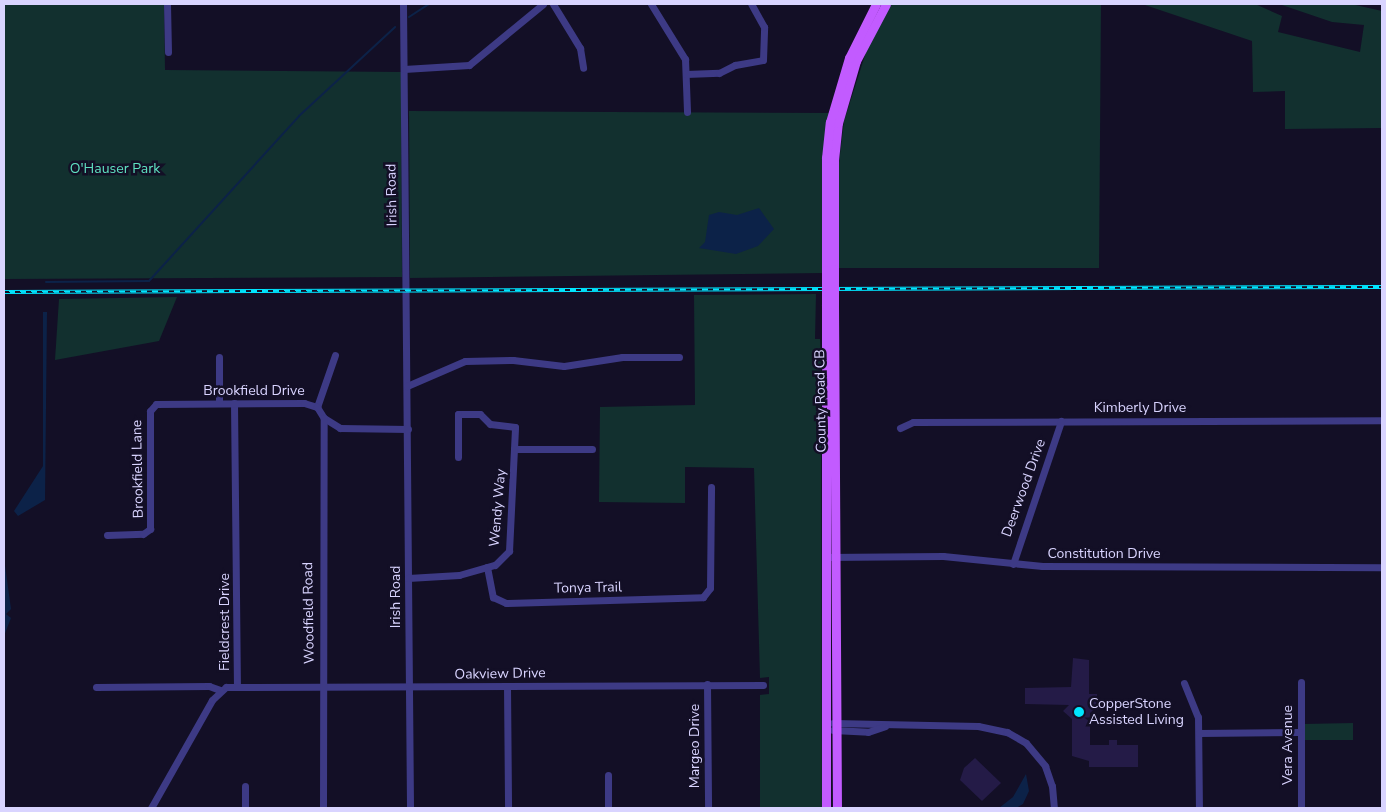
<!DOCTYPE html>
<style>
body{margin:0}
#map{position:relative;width:1386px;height:812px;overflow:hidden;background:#130f26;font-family:"Nunito Sans",sans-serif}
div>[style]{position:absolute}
.green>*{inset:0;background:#12302f}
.water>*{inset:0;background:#0c2248}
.stream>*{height:2px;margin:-1px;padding:0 1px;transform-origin:1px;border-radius:1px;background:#0c2248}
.building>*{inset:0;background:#241b47}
.minor>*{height:7px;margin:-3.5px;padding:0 3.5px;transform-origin:3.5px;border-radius:3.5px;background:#3d3a85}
.major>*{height:9px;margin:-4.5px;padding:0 4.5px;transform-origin:4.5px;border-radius:4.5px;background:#c25bff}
.rail>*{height:4px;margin-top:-2px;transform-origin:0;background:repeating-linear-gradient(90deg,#130f26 0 5.5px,#00e5ff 0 11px);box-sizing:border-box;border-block:1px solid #00e5ff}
.major-bridge>*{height:9px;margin:-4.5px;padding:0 4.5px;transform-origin:4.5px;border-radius:4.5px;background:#c25bff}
.dots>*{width:14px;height:14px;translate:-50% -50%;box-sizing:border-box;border:2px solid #130f26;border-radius:50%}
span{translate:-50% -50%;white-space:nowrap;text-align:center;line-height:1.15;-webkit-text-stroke:5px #130f26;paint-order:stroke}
.park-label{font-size:14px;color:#5fe0c0}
.street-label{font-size:14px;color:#d9d4ff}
.poi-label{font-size:14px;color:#d9d4ff}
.left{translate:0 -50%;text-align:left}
.frame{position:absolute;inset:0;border:5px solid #d9d4ff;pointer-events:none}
</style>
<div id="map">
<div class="green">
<i style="clip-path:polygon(4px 4px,164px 4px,165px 70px,401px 72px,402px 277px,4px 279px)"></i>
<i style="clip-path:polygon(891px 4px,1101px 4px,1099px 268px,839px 268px,838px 171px,844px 121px,867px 49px)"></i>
<i style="clip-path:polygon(1142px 4px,1255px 4px,1282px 16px,1278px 32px,1360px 52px,1364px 25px,1332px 22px,1279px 4px,1351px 4px,1382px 11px,1382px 128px,1285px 129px,1285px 91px,1253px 92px,1252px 41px)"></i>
<i style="clip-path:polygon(409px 111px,830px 113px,823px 273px,410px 278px)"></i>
<i style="clip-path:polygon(816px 294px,815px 339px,820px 339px,821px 362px,822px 808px,760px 808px,760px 695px,769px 694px,769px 677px,760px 678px,754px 468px,685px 467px,685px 503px,599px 502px,600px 407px,695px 405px,694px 295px)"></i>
<i style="clip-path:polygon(177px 297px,159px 341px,55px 360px,59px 299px)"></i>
<i style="clip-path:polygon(1353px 723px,1353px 740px,1304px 740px,1304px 724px)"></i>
</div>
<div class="water">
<i style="clip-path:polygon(759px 208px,774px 229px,758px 246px,736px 254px,699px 248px,705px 242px,709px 215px,719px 212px,737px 215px)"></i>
<i style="clip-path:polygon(43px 312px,47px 312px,45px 500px,18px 516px,14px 511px,43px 466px)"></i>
<i style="clip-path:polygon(4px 558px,11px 609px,6px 614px,11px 618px,4px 636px)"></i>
<i style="clip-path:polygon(1026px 774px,1029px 791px,1023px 804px,1016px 808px,999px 808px,1013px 797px)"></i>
</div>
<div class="stream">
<i style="left:409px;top:17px;width:24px;rotate:-33deg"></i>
<i style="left:46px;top:282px;width:103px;rotate:-0.6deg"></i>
<i style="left:149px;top:281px;width:223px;rotate:-47.7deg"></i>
<i style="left:299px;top:116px;width:131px;rotate:-42.8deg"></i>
</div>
<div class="building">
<i style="clip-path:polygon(1073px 658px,1089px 660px,1089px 694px,1097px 694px,1097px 707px,1090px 713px,1090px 745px,1109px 745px,1109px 740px,1117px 740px,1117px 745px,1138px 745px,1138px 767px,1089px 767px,1089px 761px,1072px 756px,1072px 719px,1063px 711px,1069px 705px,1025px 704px,1025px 688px,1071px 687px)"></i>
<i style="clip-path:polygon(975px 758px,1001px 783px,982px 801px,960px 780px,964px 768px)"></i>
</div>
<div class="minor">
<i style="left:167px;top:4px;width:48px;rotate:88.8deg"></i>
<i style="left:403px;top:4px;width:804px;rotate:89.5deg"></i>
<i style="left:553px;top:4px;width:52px;rotate:58.5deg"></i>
<i style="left:580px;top:48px;width:20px;rotate:81deg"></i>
<i style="left:651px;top:4px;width:65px;rotate:58.3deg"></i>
<i style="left:685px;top:59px;width:53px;rotate:87.8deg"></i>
<i style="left:404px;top:69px;width:65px;rotate:-3.5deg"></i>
<i style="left:469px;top:65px;width:96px;rotate:-39.5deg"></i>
<i style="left:686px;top:74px;width:33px;rotate:-2deg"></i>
<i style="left:719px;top:73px;width:18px;rotate:-27deg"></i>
<i style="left:735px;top:65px;width:28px;rotate:-10deg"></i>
<i style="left:763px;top:60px;width:33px;rotate:-88deg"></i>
<i style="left:764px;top:27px;width:26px;rotate:-119deg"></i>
<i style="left:219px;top:357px;width:46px;rotate:90deg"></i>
<i style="left:407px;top:386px;width:63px;rotate:-23.3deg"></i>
<i style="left:465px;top:361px;width:48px;rotate:-1.2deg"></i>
<i style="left:513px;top:360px;width:51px;rotate:6.7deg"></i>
<i style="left:564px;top:366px;width:59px;rotate:-8.8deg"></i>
<i style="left:622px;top:357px;width:57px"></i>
<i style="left:234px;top:403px;width:282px;rotate:89.4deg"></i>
<i style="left:317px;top:407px;width:55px;rotate:-70.9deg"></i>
<i style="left:900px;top:428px;width:14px;rotate:-25deg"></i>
<i style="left:913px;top:422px;width:469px;rotate:-0.2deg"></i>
<i style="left:514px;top:449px;width:78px"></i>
<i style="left:107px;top:535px;width:36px;rotate:-2deg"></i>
<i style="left:143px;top:534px;width:9px;rotate:-36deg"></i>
<i style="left:150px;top:529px;width:118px;rotate:-90deg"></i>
<i style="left:150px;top:411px;width:9px;rotate:-49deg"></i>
<i style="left:156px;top:404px;width:148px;rotate:-0.4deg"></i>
<i style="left:304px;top:403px;width:14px;rotate:17deg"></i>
<i style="left:317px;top:407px;width:13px;rotate:58deg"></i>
<i style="left:324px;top:418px;width:19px;rotate:32deg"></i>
<i style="left:340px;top:428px;width:68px;rotate:0.8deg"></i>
<i style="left:826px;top:557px;width:117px;rotate:-0.5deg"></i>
<i style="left:943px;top:556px;width:100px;rotate:5.8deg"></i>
<i style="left:1042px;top:566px;width:340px;rotate:0.2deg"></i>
<i style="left:1013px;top:564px;width:151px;rotate:-71.4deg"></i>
<i style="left:487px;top:567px;width:31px;rotate:79deg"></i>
<i style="left:493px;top:597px;width:14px;rotate:25deg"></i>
<i style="left:506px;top:603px;width:197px;rotate:-1.7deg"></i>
<i style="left:703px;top:597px;width:11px;rotate:-52deg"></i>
<i style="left:710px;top:588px;width:101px;rotate:-89.4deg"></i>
<i style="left:408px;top:578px;width:51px;rotate:-3.4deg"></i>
<i style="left:459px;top:575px;width:37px;rotate:-16deg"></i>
<i style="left:495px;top:565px;width:20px;rotate:-45deg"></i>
<i style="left:509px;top:551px;width:124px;rotate:-87.2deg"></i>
<i style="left:515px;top:427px;width:25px;rotate:-173deg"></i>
<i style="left:490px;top:424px;width:14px;rotate:-135deg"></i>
<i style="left:480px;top:414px;width:22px;rotate:180deg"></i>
<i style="left:458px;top:414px;width:43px;rotate:90deg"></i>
<i style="left:1301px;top:682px;width:126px;rotate:90deg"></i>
<i style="left:1184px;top:683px;width:37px;rotate:68deg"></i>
<i style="left:1198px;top:717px;width:91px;rotate:89.4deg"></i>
<i style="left:707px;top:684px;width:124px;rotate:89.5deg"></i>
<i style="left:507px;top:686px;width:122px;rotate:89.5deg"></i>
<i style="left:96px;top:687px;width:113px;rotate:-0.5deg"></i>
<i style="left:209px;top:686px;width:12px;rotate:20deg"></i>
<i style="left:833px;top:723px;width:145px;rotate:1.2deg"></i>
<i style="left:978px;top:726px;width:30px;rotate:12deg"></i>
<i style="left:1007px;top:732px;width:22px;rotate:30deg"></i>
<i style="left:1026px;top:743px;width:30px;rotate:50deg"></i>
<i style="left:1045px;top:766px;width:21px;rotate:71deg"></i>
<i style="left:1052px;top:786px;width:22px;rotate:85deg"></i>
<i style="left:833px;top:730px;width:35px;rotate:3deg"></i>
<i style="left:868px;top:732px;width:18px;rotate:-19deg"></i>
<i style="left:1199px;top:733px;width:100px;rotate:-0.6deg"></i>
<i style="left:608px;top:775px;width:33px;rotate:90deg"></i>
<i style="left:245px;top:786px;width:22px;rotate:90deg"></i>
<i style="left:151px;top:808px;width:124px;rotate:-60.5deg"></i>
<i style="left:212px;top:700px;width:19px;rotate:-43deg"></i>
<i style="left:226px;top:687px;width:537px;rotate:-0.21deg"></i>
<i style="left:323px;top:808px;width:390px;rotate:-89.9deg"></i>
</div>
<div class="major">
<i style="left:834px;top:269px;width:109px;rotate:-90deg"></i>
<i style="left:834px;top:160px;width:37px;rotate:-84deg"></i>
<i style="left:838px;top:123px;width:65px;rotate:-73.8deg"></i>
<i style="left:856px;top:61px;width:64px;rotate:-62.2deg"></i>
<i style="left:826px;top:270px;width:112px;rotate:-90deg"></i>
<i style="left:826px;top:158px;width:36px;rotate:-84deg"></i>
<i style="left:830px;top:122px;width:67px;rotate:-73.5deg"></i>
<i style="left:849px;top:58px;width:60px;rotate:-63.4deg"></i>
<i style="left:834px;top:305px;width:503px;rotate:89.66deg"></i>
<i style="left:826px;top:808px;width:503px;rotate:-90deg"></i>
</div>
<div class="rail">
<i style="left:4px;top:292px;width:1378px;rotate:-0.21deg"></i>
</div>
<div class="major-bridge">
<i style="left:834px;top:269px;width:36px;rotate:90deg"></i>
<i style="left:826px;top:270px;width:35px;rotate:90deg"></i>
</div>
<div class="dots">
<i style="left:1079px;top:712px;background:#00e5ff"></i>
</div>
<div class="park-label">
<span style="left:115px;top:169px">O'Hauser Park</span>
</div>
<div class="street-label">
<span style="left:392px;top:195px;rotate:-91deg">Irish Road</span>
<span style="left:254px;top:391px">Brookfield Drive</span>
<span style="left:821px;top:401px;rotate:-91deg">County Road CB</span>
<span style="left:1140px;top:408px">Kimberly Drive</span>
<span style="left:138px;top:469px;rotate:-91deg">Brookfield Lane</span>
<span style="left:1024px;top:488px;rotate:-70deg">Deerwood Drive</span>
<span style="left:498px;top:508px;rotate:-85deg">Wendy Way</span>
<span style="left:1104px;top:554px">Constitution Drive</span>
<span style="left:588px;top:588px;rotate:-1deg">Tonya Trail</span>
<span style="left:396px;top:597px;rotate:-90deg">Irish Road</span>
<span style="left:309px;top:613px;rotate:-91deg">Woodfield Road</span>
<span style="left:225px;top:622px;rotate:-90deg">Fieldcrest Drive</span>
<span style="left:500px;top:674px;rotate:-1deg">Oakview Drive</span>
<span style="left:1288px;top:745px;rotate:-90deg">Vera Avenue</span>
<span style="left:695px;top:746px;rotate:-90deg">Margeo Drive</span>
</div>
<div class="poi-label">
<span class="left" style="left:1089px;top:712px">CopperStone<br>Assisted Living</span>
</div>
<div class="frame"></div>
</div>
